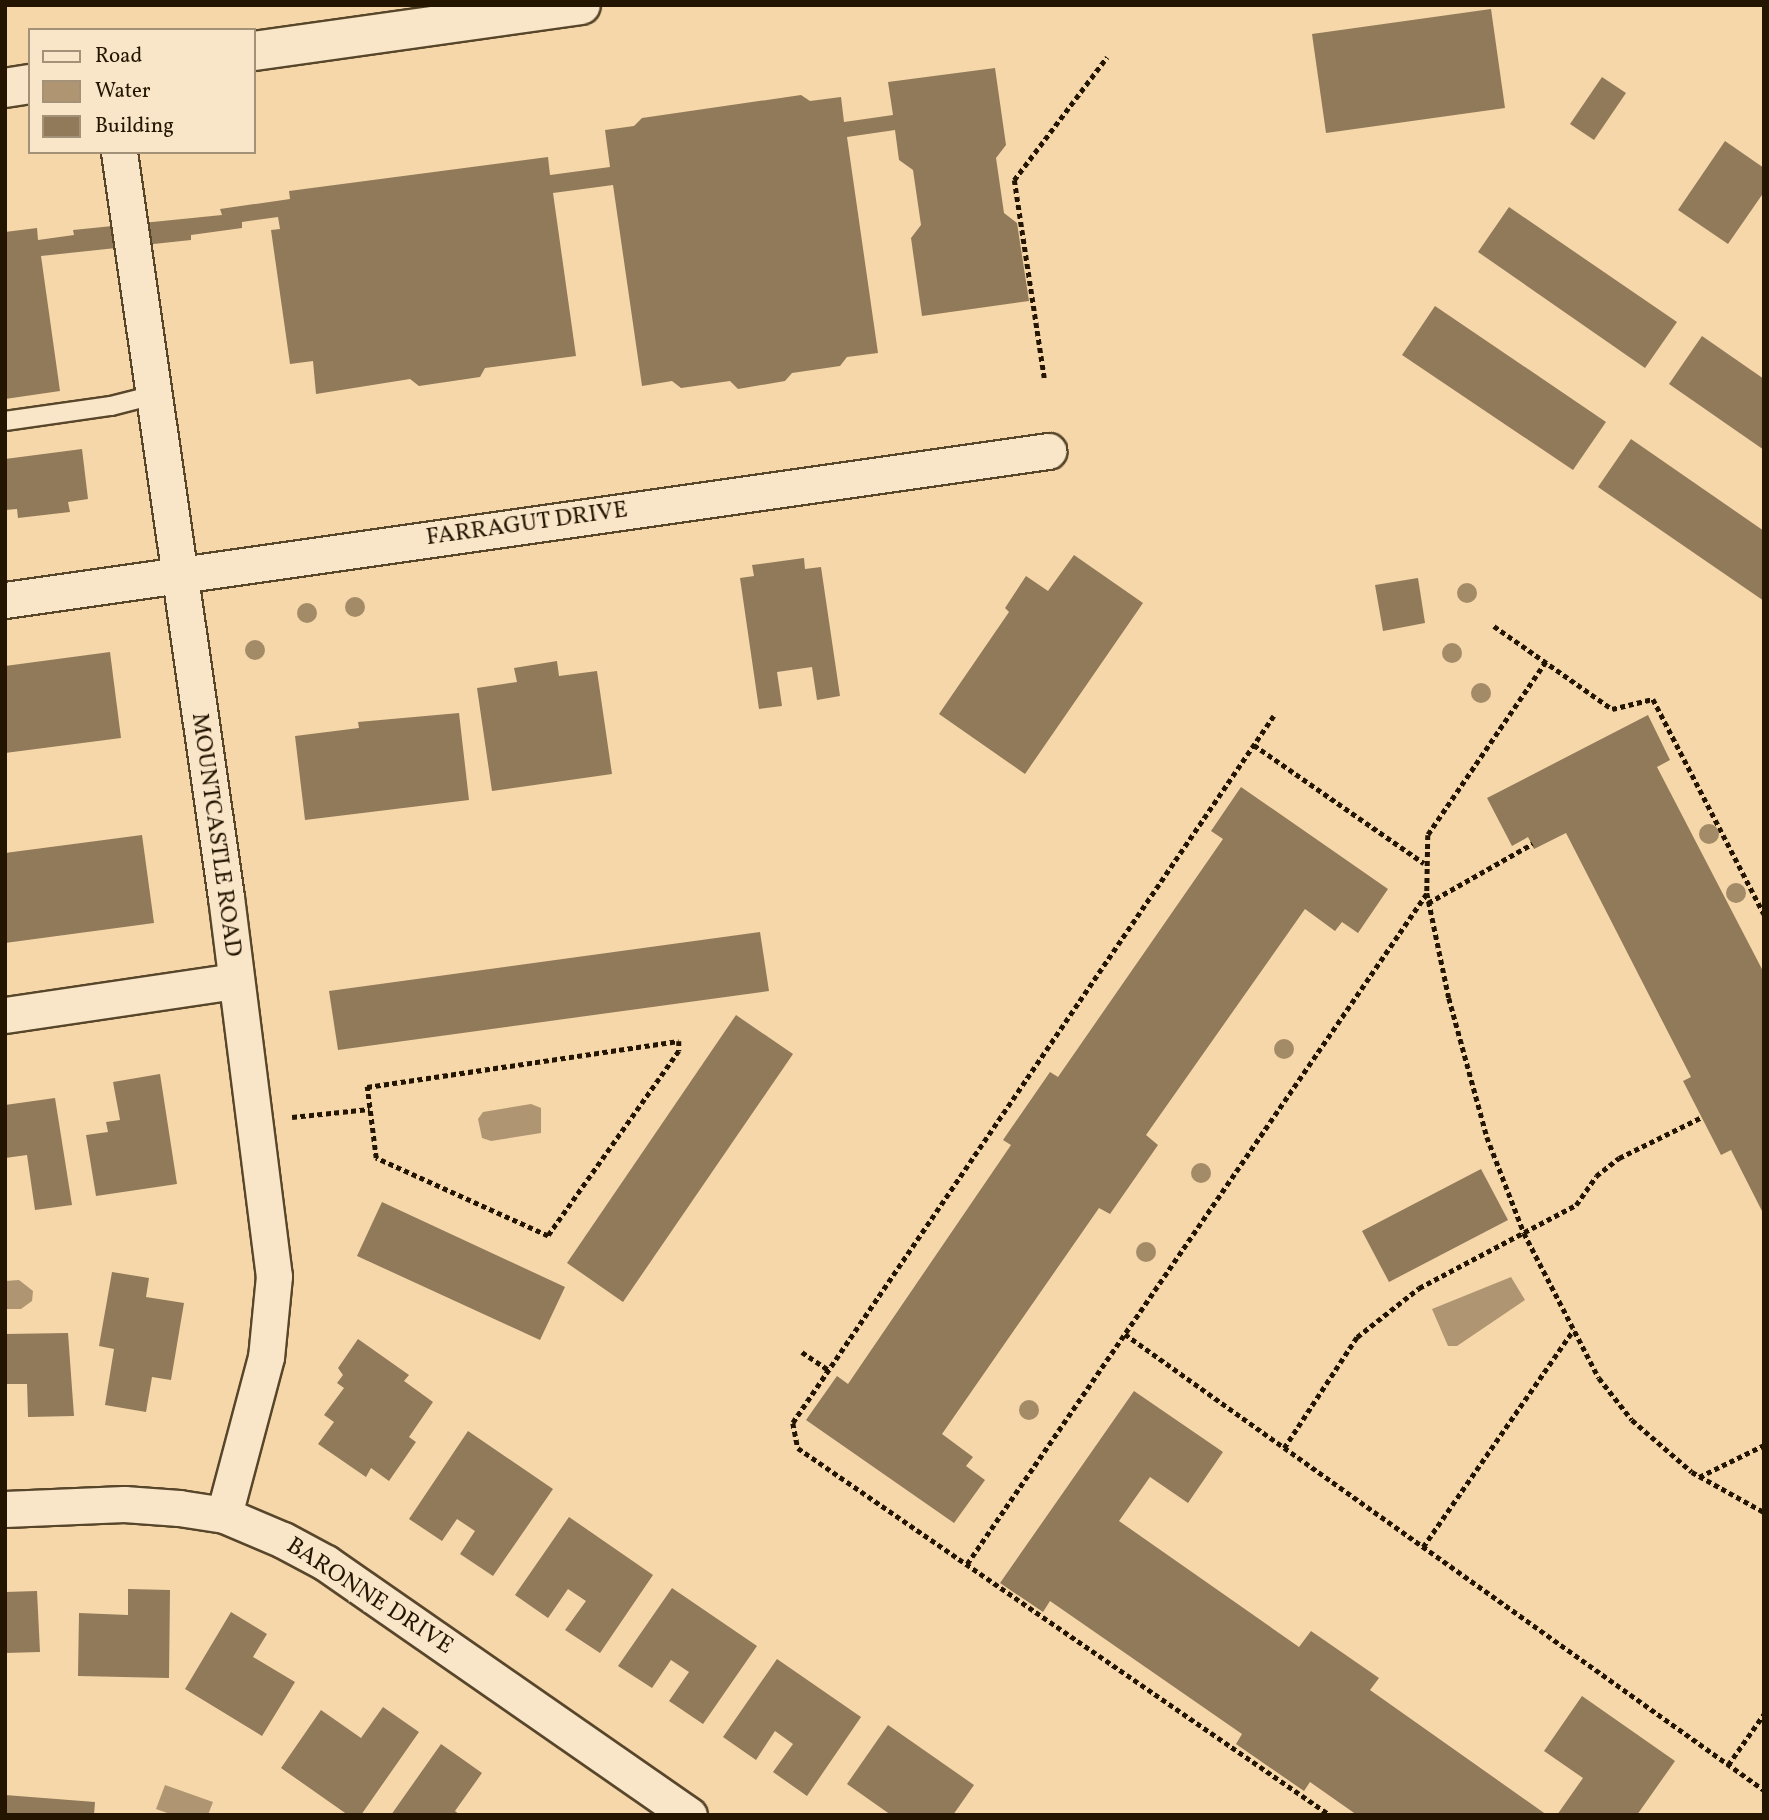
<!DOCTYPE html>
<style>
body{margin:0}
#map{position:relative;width:1769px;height:1820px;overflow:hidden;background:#f6d7aa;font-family:Vollkorn,serif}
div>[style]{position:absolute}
.water>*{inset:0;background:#af9571}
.building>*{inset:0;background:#917a59}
.path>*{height:4.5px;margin-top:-2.25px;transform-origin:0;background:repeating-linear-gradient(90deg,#241501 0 5px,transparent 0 8.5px)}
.roads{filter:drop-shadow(2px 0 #58462b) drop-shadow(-2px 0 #58462b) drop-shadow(0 2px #58462b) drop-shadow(0 -2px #58462b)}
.lane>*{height:18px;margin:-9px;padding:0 9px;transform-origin:9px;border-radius:9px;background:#f9e5c8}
.street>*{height:35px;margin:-17.5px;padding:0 17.5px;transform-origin:17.5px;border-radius:17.5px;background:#f9e5c8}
.secondary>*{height:38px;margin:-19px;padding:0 19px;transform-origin:19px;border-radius:19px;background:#f9e5c8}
.trees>*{width:20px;height:20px;margin:-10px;border-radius:50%;background:#a48b68}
span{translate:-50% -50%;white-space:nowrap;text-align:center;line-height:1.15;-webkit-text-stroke:7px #f9e5c8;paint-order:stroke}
.street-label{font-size:24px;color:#241501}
.frame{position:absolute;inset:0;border:7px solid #241501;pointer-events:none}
.legend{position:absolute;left:28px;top:28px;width:228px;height:126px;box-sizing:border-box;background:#f9e5c8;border:2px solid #a49278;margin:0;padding:9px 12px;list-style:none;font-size:21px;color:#241501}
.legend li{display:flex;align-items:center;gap:14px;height:35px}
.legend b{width:35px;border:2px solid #a49278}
</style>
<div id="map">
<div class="water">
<i style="clip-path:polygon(531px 1104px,541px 1108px,541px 1133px,491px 1141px,482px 1138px,478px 1119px,483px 1112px)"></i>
<i style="clip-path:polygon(1511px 1277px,1525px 1300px,1457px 1346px,1448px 1346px,1432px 1309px)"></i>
<i style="clip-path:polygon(19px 1280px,33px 1291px,32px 1301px,21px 1309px,5px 1309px,5px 1281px)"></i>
<i style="clip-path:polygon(165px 1785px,213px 1802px,208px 1815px,173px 1815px,156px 1809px)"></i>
</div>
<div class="building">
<i style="clip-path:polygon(1491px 9px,1505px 108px,1326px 133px,1312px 34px)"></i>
<i style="clip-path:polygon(995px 68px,1006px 145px,996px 158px,1004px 213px,1017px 223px,1029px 301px,922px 316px,911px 238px,921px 225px,913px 170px,899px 160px,895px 130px,847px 137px,878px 353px,847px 357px,840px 366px,792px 373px,785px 381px,738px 389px,730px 381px,681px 388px,672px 381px,642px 386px,613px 185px,553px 193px,576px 356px,485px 368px,480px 377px,419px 386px,410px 379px,316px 394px,313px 361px,290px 364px,271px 230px,280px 229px,278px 217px,242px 222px,242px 228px,191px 235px,191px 240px,41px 256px,60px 391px,5px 399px,5px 232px,37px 228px,38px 240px,74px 235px,73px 230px,222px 215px,220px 209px,290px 199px,289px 191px,548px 157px,550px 175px,610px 167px,605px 130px,634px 126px,642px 118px,801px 95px,810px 101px,841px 97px,844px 122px,893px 115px,888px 82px)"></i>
<i style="clip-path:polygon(1602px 77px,1626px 93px,1594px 140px,1570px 124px)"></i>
<i style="clip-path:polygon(1725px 141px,1764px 168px,1764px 192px,1728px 244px,1678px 210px)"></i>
<i style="clip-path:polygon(1509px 207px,1677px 322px,1645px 368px,1478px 252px)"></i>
<i style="clip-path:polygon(1435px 306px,1606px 422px,1573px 470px,1402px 355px)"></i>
<i style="clip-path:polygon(1702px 336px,1764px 379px,1764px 450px,1669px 384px)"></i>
<i style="clip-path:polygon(1631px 439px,1764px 531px,1764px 601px,1598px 487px)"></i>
<i style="clip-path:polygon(82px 449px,88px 499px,68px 502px,70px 512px,18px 518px,17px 509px,5px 510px,5px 459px)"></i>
<i style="clip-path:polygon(1074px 555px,1143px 603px,1025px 774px,939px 714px,1009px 612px,1005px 608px,1026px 576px,1048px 591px)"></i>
<i style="clip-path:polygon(804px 558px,805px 569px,821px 567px,840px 696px,817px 700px,812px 667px,777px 672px,782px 706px,759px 709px,740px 578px,754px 576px,752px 565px)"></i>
<i style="clip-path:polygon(1418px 578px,1425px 623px,1383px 631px,1375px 585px)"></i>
<i style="clip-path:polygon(110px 652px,121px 738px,5px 753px,5px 666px)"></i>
<i style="clip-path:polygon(557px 661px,559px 676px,597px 671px,612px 774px,492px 791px,477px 688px,517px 682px,514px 668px)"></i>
<i style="clip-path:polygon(459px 713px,469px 800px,305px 820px,295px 736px,359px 728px,358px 722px)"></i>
<i style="clip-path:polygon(1648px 715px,1670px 760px,1657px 767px,1764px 973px,1764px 1215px,1731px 1150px,1721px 1155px,1683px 1081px,1691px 1077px,1566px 833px,1534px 849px,1528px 837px,1512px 846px,1487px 798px)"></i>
<i style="clip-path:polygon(1241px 787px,1388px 889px,1358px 933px,1342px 922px,1335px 931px,1305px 909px,1146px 1135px,1158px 1145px,1110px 1214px,1099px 1208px,942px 1434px,973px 1457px,966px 1466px,985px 1480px,954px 1523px,806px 1420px,837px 1376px,848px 1384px,1011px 1145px,1003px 1140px,1050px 1072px,1058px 1077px,1223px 839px,1211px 831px)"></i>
<i style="clip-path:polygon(142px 835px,154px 923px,5px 943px,5px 853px)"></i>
<i style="clip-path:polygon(760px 932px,769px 991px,338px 1050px,329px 991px)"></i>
<i style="clip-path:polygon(736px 1015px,793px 1054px,623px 1302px,567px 1263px)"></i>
<i style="clip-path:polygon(160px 1074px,177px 1184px,96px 1196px,86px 1135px,108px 1132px,106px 1122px,120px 1120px,113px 1082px)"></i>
<i style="clip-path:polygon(55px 1098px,72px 1205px,35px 1210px,27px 1155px,5px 1158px,5px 1105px)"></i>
<i style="clip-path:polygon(1481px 1169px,1508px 1220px,1389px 1282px,1362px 1231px)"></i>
<i style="clip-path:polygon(382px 1202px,565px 1287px,540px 1340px,357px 1256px)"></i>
<i style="clip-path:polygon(112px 1272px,149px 1278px,146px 1297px,184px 1303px,171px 1380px,152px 1377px,146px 1412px,105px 1405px,114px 1349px,99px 1346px)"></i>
<i style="clip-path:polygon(68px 1333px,74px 1416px,28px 1417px,27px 1384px,5px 1384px,5px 1334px)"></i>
<i style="clip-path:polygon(358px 1339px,409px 1375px,404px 1381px,433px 1402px,409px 1437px,416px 1442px,389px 1481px,371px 1468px,366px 1477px,318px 1444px,334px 1422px,324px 1415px,344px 1388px,337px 1383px,343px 1375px,338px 1368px)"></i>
<i style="clip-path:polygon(1134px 1391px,1223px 1452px,1188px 1503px,1150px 1477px,1119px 1521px,1299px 1647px,1311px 1631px,1379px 1678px,1370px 1690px,1547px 1815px,1357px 1815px,1310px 1782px,1304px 1791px,1236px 1744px,1242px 1734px,1050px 1601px,1043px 1612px,1000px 1583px)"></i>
<i style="clip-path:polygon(468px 1431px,553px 1489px,493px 1576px,460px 1554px,475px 1531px,457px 1519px,442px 1541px,409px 1519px)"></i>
<i style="clip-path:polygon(569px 1517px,653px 1575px,600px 1653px,565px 1630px,586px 1601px,568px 1589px,548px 1618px,515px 1595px)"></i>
<i style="clip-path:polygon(672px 1588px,757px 1646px,703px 1724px,669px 1701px,689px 1672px,671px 1660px,652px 1688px,618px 1666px)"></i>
<i style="clip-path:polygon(128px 1589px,170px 1590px,169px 1678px,78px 1676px,79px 1613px,128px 1615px)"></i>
<i style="clip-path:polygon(37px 1591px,40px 1652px,5px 1653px,5px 1592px)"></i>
<i style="clip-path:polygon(231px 1612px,267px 1634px,253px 1657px,295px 1682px,262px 1736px,185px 1689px)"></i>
<i style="clip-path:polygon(777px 1659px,861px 1717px,807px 1796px,773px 1772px,793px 1744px,775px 1731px,756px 1760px,723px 1737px)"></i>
<i style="clip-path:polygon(1582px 1696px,1675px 1761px,1637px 1815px,1557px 1815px,1583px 1778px,1544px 1751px)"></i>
<i style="clip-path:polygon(383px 1707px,419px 1732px,361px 1815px,348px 1815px,281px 1768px,321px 1710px,361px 1738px)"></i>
<i style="clip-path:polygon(888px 1725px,974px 1785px,953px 1815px,891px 1815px,847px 1784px)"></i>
<i style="clip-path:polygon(441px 1744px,482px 1773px,455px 1811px,460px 1815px,391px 1815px)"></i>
<i style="clip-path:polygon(5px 1795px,95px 1802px,94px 1815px,5px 1815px)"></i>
</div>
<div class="path">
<i style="left:1044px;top:378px;width:200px;rotate:-98.6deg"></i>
<i style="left:1014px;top:180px;width:154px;rotate:-52.9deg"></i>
<i style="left:1494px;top:626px;width:144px;rotate:35.1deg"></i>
<i style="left:1612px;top:709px;width:42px;rotate:-13.7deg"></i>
<i style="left:1653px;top:699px;width:242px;rotate:62.7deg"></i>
<i style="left:1546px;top:662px;width:209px;rotate:124.3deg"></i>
<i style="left:1428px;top:835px;width:58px;rotate:91deg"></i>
<i style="left:1427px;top:893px;width:107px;rotate:78.2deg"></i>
<i style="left:1449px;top:998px;width:144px;rotate:74.7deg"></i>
<i style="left:1487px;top:1137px;width:103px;rotate:68.9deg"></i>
<i style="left:1524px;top:1233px;width:163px;rotate:62.7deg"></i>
<i style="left:1599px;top:1378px;width:53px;rotate:51.8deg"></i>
<i style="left:1632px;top:1420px;width:79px;rotate:40.9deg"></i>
<i style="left:1692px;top:1472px;width:82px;rotate:29.1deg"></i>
<i style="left:1274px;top:716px;width:855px;rotate:124.23deg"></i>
<i style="left:793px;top:1423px;width:25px;rotate:79deg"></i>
<i style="left:798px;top:1448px;width:646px;rotate:34.6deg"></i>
<i style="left:1254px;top:745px;width:207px;rotate:34.8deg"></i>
<i style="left:1428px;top:903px;width:120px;rotate:-29.6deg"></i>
<i style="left:679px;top:1041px;width:10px;rotate:90deg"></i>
<i style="left:679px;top:1051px;width:227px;rotate:125.3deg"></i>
<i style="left:548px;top:1236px;width:189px;rotate:-155.6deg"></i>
<i style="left:376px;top:1158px;width:72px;rotate:-97.2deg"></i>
<i style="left:367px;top:1087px;width:315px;rotate:-8.4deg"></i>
<i style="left:292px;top:1117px;width:78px;rotate:-5.9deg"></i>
<i style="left:1125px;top:1334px;width:785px;rotate:35.51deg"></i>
<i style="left:802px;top:1352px;width:32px;rotate:34deg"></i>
<i style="left:1284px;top:1448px;width:133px;rotate:-56.7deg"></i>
<i style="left:1357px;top:1337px;width:79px;rotate:-38.3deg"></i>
<i style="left:1419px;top:1288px;width:178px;rotate:-27.9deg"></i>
<i style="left:1576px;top:1205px;width:35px;rotate:-55deg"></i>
<i style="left:1596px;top:1176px;width:29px;rotate:-38deg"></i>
<i style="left:1619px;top:1158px;width:93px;rotate:-26.3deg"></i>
<i style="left:1699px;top:1477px;width:72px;rotate:-26.2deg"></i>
<i style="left:1423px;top:1547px;width:264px;rotate:-55.3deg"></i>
<i style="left:967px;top:1564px;width:814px;rotate:-55.57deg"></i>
<i style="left:1728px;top:1765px;width:62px;rotate:-54.8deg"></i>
</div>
<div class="roads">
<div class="lane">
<i style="left:5px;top:421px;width:107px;rotate:-8.1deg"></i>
<i style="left:111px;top:406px;width:44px;rotate:-14.3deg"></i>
</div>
<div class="street">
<i style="left:119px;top:152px;width:753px;rotate:81.83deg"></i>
<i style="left:226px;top:897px;width:382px;rotate:82.8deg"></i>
<i style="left:274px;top:1276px;width:81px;rotate:95.6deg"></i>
<i style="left:266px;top:1357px;width:163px;rotate:104.9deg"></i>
<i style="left:5px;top:600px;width:1054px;rotate:-8.13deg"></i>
<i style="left:5px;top:1015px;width:232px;rotate:-8.4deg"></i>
<i style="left:5px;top:1509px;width:119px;rotate:-2.4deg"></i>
<i style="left:124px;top:1504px;width:55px;rotate:4.2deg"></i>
<i style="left:179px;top:1508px;width:46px;rotate:8.8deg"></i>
<i style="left:224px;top:1515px;width:64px;rotate:23deg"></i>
<i style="left:283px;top:1540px;width:49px;rotate:28.1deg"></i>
<i style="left:326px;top:1563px;width:442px;rotate:34.8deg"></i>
</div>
<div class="secondary">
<i style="left:254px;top:51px;width:330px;rotate:-8deg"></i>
<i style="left:5px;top:88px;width:25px;rotate:-9deg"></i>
</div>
</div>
<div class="trees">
<i style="left:1467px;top:593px"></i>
<i style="left:355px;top:607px"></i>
<i style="left:307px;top:613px"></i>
<i style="left:255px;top:650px"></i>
<i style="left:1452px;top:653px"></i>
<i style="left:1481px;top:693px"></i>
<i style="left:1709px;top:834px"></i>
<i style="left:1736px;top:893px"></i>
<i style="left:1284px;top:1049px"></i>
<i style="left:1201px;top:1173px"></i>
<i style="left:1146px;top:1252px"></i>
<i style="left:1029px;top:1410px"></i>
</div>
<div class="street-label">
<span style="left:527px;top:525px;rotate:-8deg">FARRAGUT DRIVE</span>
<span style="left:215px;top:835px;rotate:82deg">MOUNTCASTLE ROAD</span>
<span style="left:369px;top:1597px;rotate:33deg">BARONNE DRIVE</span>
</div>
<div class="frame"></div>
<ul class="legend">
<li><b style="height:9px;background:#f9e5c8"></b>Road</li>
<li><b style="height:19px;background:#af9571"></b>Water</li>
<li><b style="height:19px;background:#917a59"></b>Building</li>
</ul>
</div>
